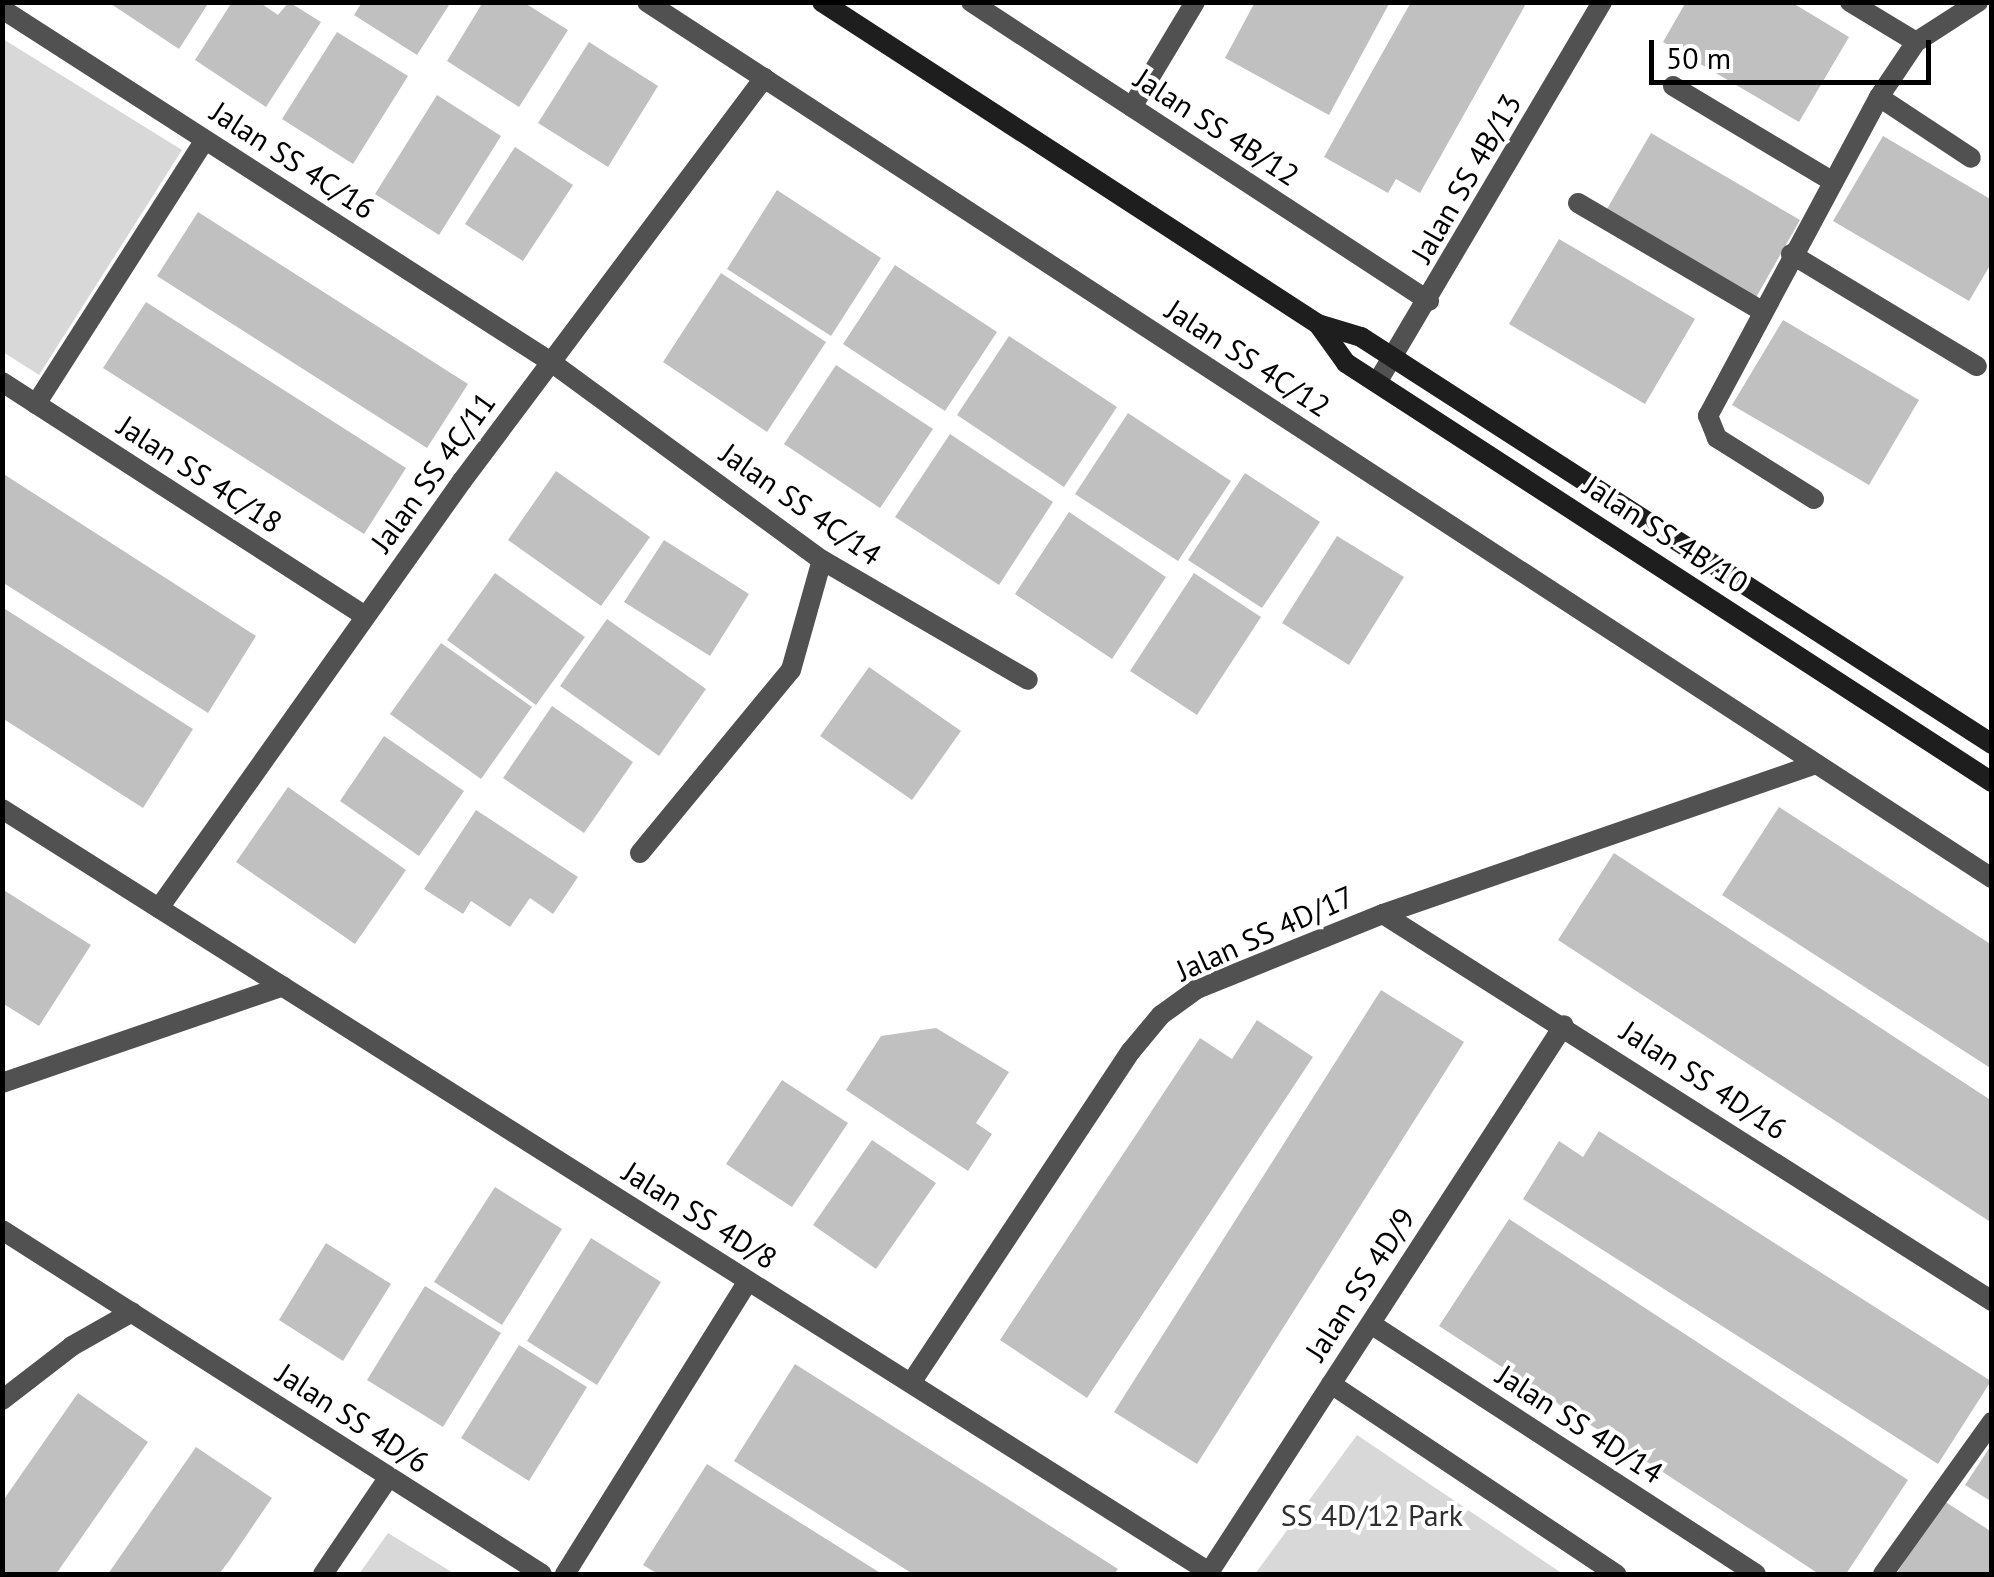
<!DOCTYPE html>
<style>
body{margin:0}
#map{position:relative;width:1994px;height:1577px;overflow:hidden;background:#fff;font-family:"PT Sans",sans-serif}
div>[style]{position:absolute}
.green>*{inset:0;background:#d8d8d8}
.building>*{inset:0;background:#c0c0c0}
.lane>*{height:20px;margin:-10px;padding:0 10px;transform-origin:10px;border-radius:10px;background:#515151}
.street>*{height:20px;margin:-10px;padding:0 10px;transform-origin:10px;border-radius:10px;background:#515151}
.secondary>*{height:20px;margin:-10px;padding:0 10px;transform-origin:10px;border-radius:10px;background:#1e1e1e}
span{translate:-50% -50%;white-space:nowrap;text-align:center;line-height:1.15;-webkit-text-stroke:8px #fff;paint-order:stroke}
.street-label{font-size:30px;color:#000}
.park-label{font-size:30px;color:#2f2f2f}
.frame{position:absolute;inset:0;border:5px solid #000;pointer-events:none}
.scale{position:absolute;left:1649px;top:40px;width:282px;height:45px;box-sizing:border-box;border:5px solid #000;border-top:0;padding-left:12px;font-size:30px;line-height:35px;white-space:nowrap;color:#000;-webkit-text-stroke:8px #fff;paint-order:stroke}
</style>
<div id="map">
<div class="green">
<i style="clip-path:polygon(3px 39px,182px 150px,39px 375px,3px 352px)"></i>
<i style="clip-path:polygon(1357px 1435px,1563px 1574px,1255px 1574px)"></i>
<i style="clip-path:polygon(388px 1533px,455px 1574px,359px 1574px)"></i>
</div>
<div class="building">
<i style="clip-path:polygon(108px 2px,209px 2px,179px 49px)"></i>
<i style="clip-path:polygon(232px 2px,259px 2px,278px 15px,289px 2px,321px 22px,266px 107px,195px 60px)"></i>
<i style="clip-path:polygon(362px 2px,451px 2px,417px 55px,354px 15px)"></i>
<i style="clip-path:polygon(483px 2px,523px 2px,568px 30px,519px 107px,447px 61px)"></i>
<i style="clip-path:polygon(1255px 2px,1390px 2px,1329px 115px,1225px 58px)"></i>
<i style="clip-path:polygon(1411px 2px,1527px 2px,1420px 193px,1396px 179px,1388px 193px,1324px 157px)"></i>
<i style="clip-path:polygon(1686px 2px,1791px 2px,1849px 37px,1799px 122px,1663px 42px)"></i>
<i style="clip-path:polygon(337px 32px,408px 76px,353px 164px,282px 119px)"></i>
<i style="clip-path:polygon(589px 42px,658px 86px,608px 167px,538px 123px)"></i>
<i style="clip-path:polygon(437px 95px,501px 136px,439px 235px,375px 194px)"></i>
<i style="clip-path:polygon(1651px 133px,1800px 220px,1754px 301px,1604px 214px)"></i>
<i style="clip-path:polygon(1883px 136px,1992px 200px,1992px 262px,1969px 301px,1833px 221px)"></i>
<i style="clip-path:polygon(515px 147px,573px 185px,523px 261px,465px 224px)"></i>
<i style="clip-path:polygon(777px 190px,881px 258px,831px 336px,727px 269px)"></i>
<i style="clip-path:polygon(198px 212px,468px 384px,427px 448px,157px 276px)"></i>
<i style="clip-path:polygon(1559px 239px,1695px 319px,1645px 404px,1509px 324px)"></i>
<i style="clip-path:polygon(895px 265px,997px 332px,945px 411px,843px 344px)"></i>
<i style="clip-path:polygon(721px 273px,826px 342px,767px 432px,663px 362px)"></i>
<i style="clip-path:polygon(146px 302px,406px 468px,364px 534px,103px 368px)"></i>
<i style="clip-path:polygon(1783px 320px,1919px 400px,1869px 485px,1732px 405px)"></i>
<i style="clip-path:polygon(1009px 336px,1117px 407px,1064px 487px,957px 415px)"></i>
<i style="clip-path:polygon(836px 365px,933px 429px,880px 508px,784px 444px)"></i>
<i style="clip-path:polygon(1128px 413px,1231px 481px,1178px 561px,1075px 494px)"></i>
<i style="clip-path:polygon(950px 434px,1053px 502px,999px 585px,895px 517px)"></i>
<i style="clip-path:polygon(556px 471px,650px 537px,601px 606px,508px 540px)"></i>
<i style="clip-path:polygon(2px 473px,256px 636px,208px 713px,2px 582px)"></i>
<i style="clip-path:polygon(1245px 473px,1320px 522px,1262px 608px,1188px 560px)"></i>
<i style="clip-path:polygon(1069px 512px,1166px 577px,1112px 659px,1015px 594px)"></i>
<i style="clip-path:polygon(1337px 536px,1404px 577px,1349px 665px,1282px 623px)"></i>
<i style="clip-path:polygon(664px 540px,749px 594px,710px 656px,624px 602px)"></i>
<i style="clip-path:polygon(495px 573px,585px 637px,536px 705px,447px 640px)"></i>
<i style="clip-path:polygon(1194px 573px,1261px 617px,1197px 715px,1130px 671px)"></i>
<i style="clip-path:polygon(2px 607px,193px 729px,143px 808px,2px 718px)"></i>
<i style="clip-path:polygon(607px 619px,706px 689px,659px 756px,560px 686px)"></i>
<i style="clip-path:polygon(441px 643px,532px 707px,481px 779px,390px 714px)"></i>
<i style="clip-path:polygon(869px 667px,961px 731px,912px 800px,820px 736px)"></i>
<i style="clip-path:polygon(552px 706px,633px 762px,584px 833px,503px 778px)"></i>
<i style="clip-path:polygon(384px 736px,464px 791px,419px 856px,340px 801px)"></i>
<i style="clip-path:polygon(288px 787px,406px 870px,355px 944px,236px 862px)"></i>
<i style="clip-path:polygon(1779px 807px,1992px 945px,1992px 1069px,1722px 895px)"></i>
<i style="clip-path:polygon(476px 810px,578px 877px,553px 914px,530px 898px,510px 927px,471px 901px,463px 914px,424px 889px)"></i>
<i style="clip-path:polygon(1614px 853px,1992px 1101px,1992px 1223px,1558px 940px)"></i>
<i style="clip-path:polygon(2px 889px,91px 945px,39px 1026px,2px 1003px)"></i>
<i style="clip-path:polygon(1381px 990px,1464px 1042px,1197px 1464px,1114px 1412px)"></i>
<i style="clip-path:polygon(1257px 1020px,1313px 1057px,1087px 1398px,1000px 1340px,1200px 1038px,1232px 1059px)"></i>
<i style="clip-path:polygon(936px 1028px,1009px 1072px,976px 1123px,992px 1134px,968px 1171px,846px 1090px,881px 1036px)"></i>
<i style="clip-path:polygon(782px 1080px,848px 1123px,792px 1207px,726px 1164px)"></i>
<i style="clip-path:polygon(1599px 1131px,1991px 1381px,1938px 1464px,1523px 1199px,1559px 1141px,1583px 1157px)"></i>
<i style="clip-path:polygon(872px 1140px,936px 1183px,876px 1269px,813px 1225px)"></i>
<i style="clip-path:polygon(495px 1187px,562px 1229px,502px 1325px,434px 1282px)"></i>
<i style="clip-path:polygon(1509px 1219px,1908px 1480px,1846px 1574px,1819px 1574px,1439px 1326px)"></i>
<i style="clip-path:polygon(591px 1238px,661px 1282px,597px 1385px,527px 1341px)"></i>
<i style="clip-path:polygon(326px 1243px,391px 1284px,343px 1361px,279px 1320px)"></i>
<i style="clip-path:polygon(425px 1286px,501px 1333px,443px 1427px,367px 1380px)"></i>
<i style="clip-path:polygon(519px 1345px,587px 1387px,529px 1481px,461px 1438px)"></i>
<i style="clip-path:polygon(795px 1364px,1118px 1569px,1114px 1574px,913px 1574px,734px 1461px)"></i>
<i style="clip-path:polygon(78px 1393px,148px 1442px,56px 1574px,2px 1574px,2px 1502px)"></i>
<i style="clip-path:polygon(1992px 1444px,1992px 1502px,1965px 1485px)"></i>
<i style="clip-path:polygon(196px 1447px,272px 1498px,229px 1561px,219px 1574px,108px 1574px)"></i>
<i style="clip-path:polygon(707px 1464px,756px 1495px,882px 1574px,658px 1574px,643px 1565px)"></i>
<i style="clip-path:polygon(1944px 1501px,1992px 1532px,1992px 1574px,1896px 1574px)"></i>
</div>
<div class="lane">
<i style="left:1850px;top:2px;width:77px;rotate:31.2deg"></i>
<i style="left:1673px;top:86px;width:185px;rotate:30.9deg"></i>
<i style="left:1879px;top:97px;width:110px;rotate:33.5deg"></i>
<i style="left:1578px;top:203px;width:213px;rotate:30.4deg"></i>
<i style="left:1791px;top:254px;width:217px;rotate:31.1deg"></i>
<i style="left:1814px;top:499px;width:115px;rotate:-147.8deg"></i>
<i style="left:1717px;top:438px;width:24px;rotate:-112deg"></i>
<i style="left:1708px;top:416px;width:362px;rotate:-61.8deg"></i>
<i style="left:1879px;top:97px;width:66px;rotate:-56.1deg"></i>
<i style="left:1916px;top:42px;width:74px;rotate:-32.8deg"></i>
<i style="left:2px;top:1083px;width:297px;rotate:-19deg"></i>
<i style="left:1883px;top:1574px;width:187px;rotate:-54.4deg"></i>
</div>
<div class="street">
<i style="left:647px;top:2px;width:1605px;rotate:33.08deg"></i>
<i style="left:971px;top:2px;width:547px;rotate:33.14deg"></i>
<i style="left:2px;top:9px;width:653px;rotate:32.74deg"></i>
<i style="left:551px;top:362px;width:336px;rotate:36.2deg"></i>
<i style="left:822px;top:560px;width:238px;rotate:30.2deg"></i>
<i style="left:1132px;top:107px;width:122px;rotate:-59deg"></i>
<i style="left:1378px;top:381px;width:440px;rotate:-59.4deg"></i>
<i style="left:2px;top:382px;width:432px;rotate:32.8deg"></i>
<i style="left:36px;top:404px;width:313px;rotate:-57.4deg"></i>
<i style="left:2px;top:809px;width:1428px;rotate:32.3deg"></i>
<i style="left:640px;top:853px;width:237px;rotate:-50.5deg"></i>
<i style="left:791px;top:670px;width:114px;rotate:-74.3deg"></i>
<i style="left:159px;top:908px;width:524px;rotate:-54.64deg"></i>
<i style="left:462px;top:481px;width:504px;rotate:-53.15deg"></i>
<i style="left:1383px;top:914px;width:722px;rotate:32.43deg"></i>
<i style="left:2px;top:1230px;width:640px;rotate:32.5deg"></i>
<i style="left:1371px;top:1324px;width:459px;rotate:33deg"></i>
<i style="left:911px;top:1383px;width:398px;rotate:-56.5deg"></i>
<i style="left:1131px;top:1051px;width:47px;rotate:-50.2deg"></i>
<i style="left:1161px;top:1015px;width:44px;rotate:-35.8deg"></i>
<i style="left:1197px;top:989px;width:201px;rotate:-22deg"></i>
<i style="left:1383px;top:914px;width:458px;rotate:-19.1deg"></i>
<i style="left:1331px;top:1384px;width:343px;rotate:33.7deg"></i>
<i style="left:2px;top:1400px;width:88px;rotate:-37.6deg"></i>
<i style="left:72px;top:1346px;width:69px;rotate:-29.5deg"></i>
<i style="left:323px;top:1574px;width:117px;rotate:-55.8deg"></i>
<i style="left:565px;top:1574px;width:345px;rotate:-58deg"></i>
<i style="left:1208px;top:1574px;width:654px;rotate:-57.04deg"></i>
</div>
<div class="secondary">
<i style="left:822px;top:2px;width:591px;rotate:32.99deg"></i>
<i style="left:1318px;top:324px;width:45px;rotate:16.8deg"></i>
<i style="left:1361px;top:337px;width:751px;rotate:32.82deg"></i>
<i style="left:1318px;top:324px;width:48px;rotate:54.3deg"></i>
<i style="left:1346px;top:363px;width:770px;rotate:32.97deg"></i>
</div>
<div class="street-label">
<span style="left:1217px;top:127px;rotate:33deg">Jalan SS 4B/12</span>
<span style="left:293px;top:160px;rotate:33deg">Jalan SS 4C/16</span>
<span style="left:1466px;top:178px;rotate:-60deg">Jalan SS 4B/13</span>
<span style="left:1248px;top:358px;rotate:33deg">Jalan SS 4C/12</span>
<span style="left:433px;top:472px;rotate:-54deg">Jalan SS 4C/11</span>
<span style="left:200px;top:474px;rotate:33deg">Jalan SS 4C/18</span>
<span style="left:801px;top:504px;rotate:35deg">Jalan SS 4C/14</span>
<span style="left:1666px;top:534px;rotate:33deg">Jalan SS 4B/10</span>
<span style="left:1265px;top:933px;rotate:-24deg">Jalan SS 4D/17</span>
<span style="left:1704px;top:1080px;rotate:33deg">Jalan SS 4D/16</span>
<span style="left:700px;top:1215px;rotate:32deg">Jalan SS 4D/8</span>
<span style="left:1360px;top:1284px;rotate:-57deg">Jalan SS 4D/9</span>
<span style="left:353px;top:1418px;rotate:33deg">Jalan SS 4D/6</span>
<span style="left:1580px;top:1424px;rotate:33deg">Jalan SS 4D/14</span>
</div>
<div class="park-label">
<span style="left:1372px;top:1515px">SS 4D/12 Park</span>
</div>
<div class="frame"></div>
<div class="scale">50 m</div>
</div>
